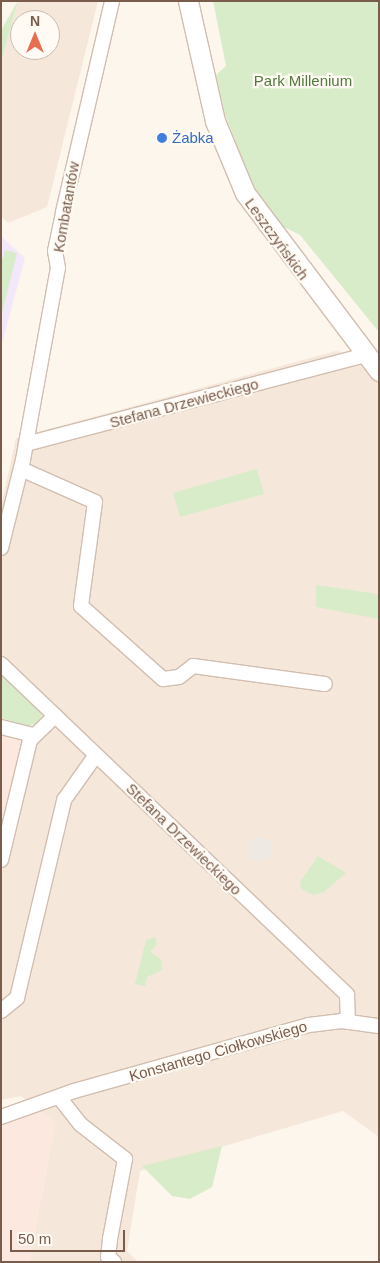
<!DOCTYPE html>
<meta charset="utf-8">
<style>
body{margin:0}
#map{position:relative;width:380px;height:1263px;overflow:hidden;background:#fdf6ec;font-family:Arial,sans-serif}
div>[style]{position:absolute}
.residential>*{inset:0;background:#f5e8da}
.commercial>*{inset:0;background:#fde8e0}
.industrial>*{inset:0;background:#efe9e4}
.round{border-radius:50%}
.education>*{inset:0;background:#f3e8fa}
.green>*{inset:0;background:#d8ecc9}
.roads{filter:drop-shadow(1px 0 #d1beb0) drop-shadow(-1px 0 #d1beb0) drop-shadow(0 1px #d1beb0) drop-shadow(0 -1px #d1beb0)}
.street>*{height:14px;margin:-7px;padding:0 7px;transform-origin:7px;border-radius:7px;background:#fff}
.secondary>*{height:19px;margin:-9.5px;padding:0 9.5px;transform-origin:9.5px;border-radius:9.5px;background:#fff}
.dots>*{width:14px;height:14px;translate:-50% -50%;box-sizing:border-box;border:2px solid #fffaf3;border-radius:50%}
span{translate:-50% -50%;white-space:nowrap;text-align:center;line-height:1.15;-webkit-text-stroke:4.5px #fffaf3;paint-order:stroke}
.park-label{font-size:15px;color:#537a41}
.shop-label{font-size:15px;color:#366cbe}
.left{translate:0 -50%;text-align:left}
.street-label{font-size:15px;color:#7a5c4d}
.frame{position:absolute;inset:0;border:2px solid #7a5c4d;pointer-events:none}
.north{position:absolute;left:10px;top:10px;width:50px;height:50px;box-sizing:border-box;background:#fffaf3;border:1px solid #cabbb1;border-radius:50%;rotate:0deg;font-size:14px;font-weight:700;line-height:20px;text-align:center;color:#7a5c4d}
.north::after{content:'';display:block;margin:auto;width:18px;height:22px;background:#e76f51;clip-path:polygon(50% 0,100% 100%,50% 72%,0 100%)}
.scale{position:absolute;left:10px;top:1230px;width:115px;height:22px;box-sizing:border-box;border:2px solid #7a5c4d;border-top:0;padding-left:6px;font-size:15px;line-height:18px;white-space:nowrap;color:#7a5c4d;-webkit-text-stroke:4px #fffaf3;paint-order:stroke}
</style>
<div id="map">
<div class="residential">
<i style="clip-path:polygon(evenodd,18px 1px,98px 1px,47px 207px,8px 223px,1px 216px,1px 62px,18px 1px,20px 20px,50px 20px,50px 50px,20px 50px,20px 20px)"></i>
<i style="clip-path:polygon(336px 351px,363px 357px,379px 378px,379px 1137px,343px 1111px,140px 1171px,127px 1251px,138px 1262px,29px 1262px,55px 1123px,21px 1096px,1px 1100px,1px 875px,41px 722px,1px 672px,1px 506px,16px 438px)"></i>
</div>
<div class="commercial">
<i style="clip-path:polygon(1px 725px,35px 739px,1px 875px)"></i>
<i style="clip-path:polygon(41px 1111px,55px 1123px,29px 1262px,1px 1262px,1px 1122px)"></i>
</div>
<div class="industrial">
<i class="round" style="left:248px;top:837px;width:24px;height:24px"></i>
</div>
<div class="education">
<i style="clip-path:polygon(1px 236px,25px 258px,1px 347px)"></i>
</div>
<div class="green">
<i style="clip-path:polygon(18px 1px,1px 62px,1px 30px)"></i>
<i style="clip-path:polygon(213px 1px,379px 1px,379px 332px,300px 235px,278px 224px,252px 185px,225px 114px,216px 75px,226px 66px)"></i>
<i style="clip-path:polygon(5px 250px,17px 253px,1px 317px,1px 255px,3px 259px)"></i>
<i style="clip-path:polygon(257px 469px,264px 494px,180px 517px,173px 493px)"></i>
<i style="clip-path:polygon(316px 585px,379px 594px,379px 619px,316px 607px)"></i>
<i style="clip-path:polygon(1px 672px,41px 709px,41px 722px,29px 726px,1px 718px)"></i>
<i style="clip-path:polygon(318px 856px,346px 873px,324px 892px,313px 895px,301px 889px,300px 882px)"></i>
<i style="clip-path:polygon(155px 937px,157px 945px,150px 952px,161px 959px,162px 970px,147px 977px,145px 986px,135px 984px,146px 940px)"></i>
<i style="clip-path:polygon(222px 1146px,212px 1187px,190px 1199px,172px 1196px,142px 1166px)"></i>
</div>
<div class="roads">
<div class="street">
<i style="left:26px;top:444px;width:351px;rotate:-14.7deg"></i>
<i style="left:21px;top:469px;width:81px;rotate:24deg"></i>
<i style="left:95px;top:502px;width:105px;rotate:97.7deg"></i>
<i style="left:81px;top:606px;width:110px;rotate:41.7deg"></i>
<i style="left:163px;top:679px;width:16px;rotate:-7deg"></i>
<i style="left:179px;top:677px;width:18px;rotate:-38deg"></i>
<i style="left:193px;top:666px;width:133px;rotate:7.8deg"></i>
<i style="left:1px;top:548px;width:91px;rotate:-76deg"></i>
<i style="left:23px;top:460px;width:195px;rotate:-79.7deg"></i>
<i style="left:58px;top:268px;width:17px;rotate:-100deg"></i>
<i style="left:55px;top:251px;width:40px;rotate:-78deg"></i>
<i style="left:63px;top:212px;width:217px;rotate:-76.9deg"></i>
<i style="left:1px;top:664px;width:479px;rotate:43.7deg"></i>
<i style="left:347px;top:995px;width:27px;rotate:88deg"></i>
<i style="left:1px;top:727px;width:32px;rotate:14deg"></i>
<i style="left:1px;top:860px;width:123px;rotate:-76.4deg"></i>
<i style="left:30px;top:740px;width:35px;rotate:-44deg"></i>
<i style="left:1px;top:1011px;width:21px;rotate:-39deg"></i>
<i style="left:17px;top:998px;width:204px;rotate:-76.6deg"></i>
<i style="left:64px;top:800px;width:55px;rotate:-54.6deg"></i>
<i style="left:59px;top:1097px;width:34px;rotate:52deg"></i>
<i style="left:80px;top:1124px;width:57px;rotate:37.9deg"></i>
<i style="left:125px;top:1159px;width:81px;rotate:100.6deg"></i>
<i style="left:110px;top:1239px;width:18px;rotate:96deg"></i>
<i style="left:108px;top:1257px;width:8px;rotate:40deg"></i>
<i style="left:1px;top:1117px;width:77px;rotate:-19.6deg"></i>
<i style="left:74px;top:1091px;width:244px;rotate:-15.7deg"></i>
<i style="left:309px;top:1025px;width:33px;rotate:-7deg"></i>
<i style="left:342px;top:1021px;width:37px;rotate:8deg"></i>
</div>
<div class="secondary">
<i style="left:188px;top:1px;width:123px;rotate:77.3deg"></i>
<i style="left:215px;top:121px;width:78px;rotate:67.4deg"></i>
<i style="left:245px;top:193px;width:223px;rotate:53deg"></i>
</div>
</div>
<div class="dots">
<i style="left:162px;top:138px;background:#3f7fe0"></i>
</div>
<div class="park-label">
<span style="left:303px;top:81px">Park Millenium</span>
</div>
<div class="shop-label">
<span class="left" style="left:172px;top:138px">Żabka</span>
</div>
<div class="street-label">
<span style="left:66px;top:207px;rotate:-80deg">Kombatantów</span>
<span style="left:277px;top:239px;rotate:54deg">Leszczyńskich</span>
<span style="left:184px;top:403px;rotate:-15deg">Stefana Drzewieckiego</span>
<span style="left:184px;top:839px;rotate:44deg">Stefana Drzewieckiego</span>
<span style="left:218px;top:1051px;rotate:-16deg">Konstantego Ciołkowskiego</span>
</div>
<div class="frame"></div>
<div class="north">N</div>
<div class="scale">50 m</div>
</div>
